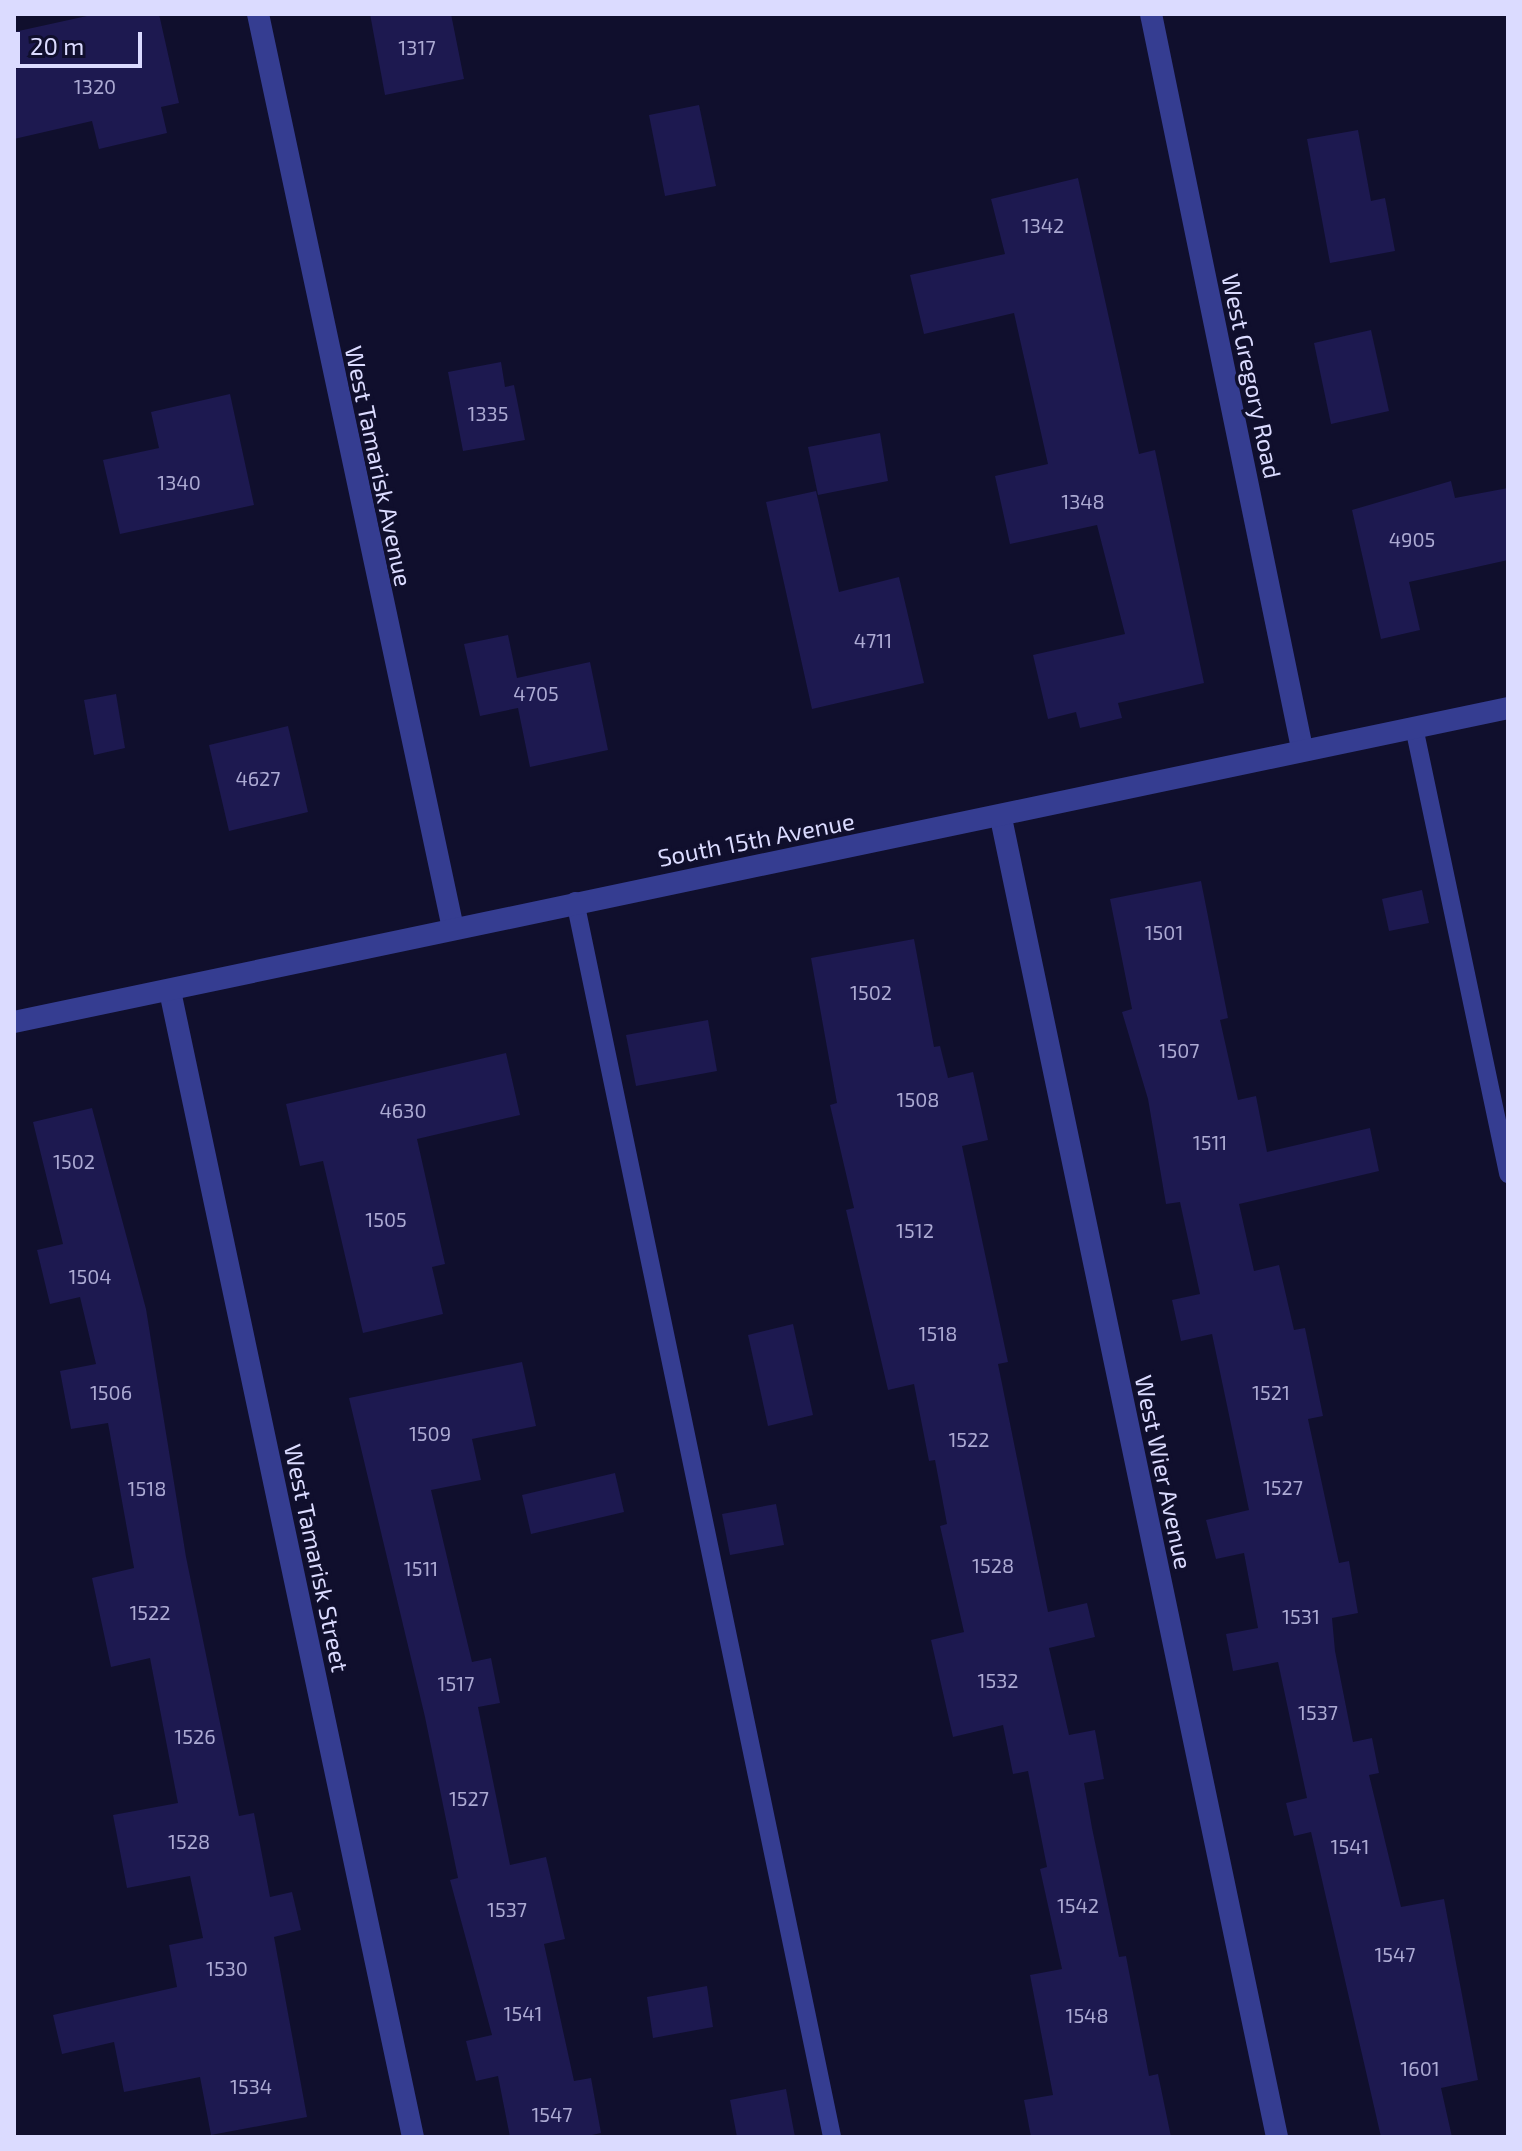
<!DOCTYPE html>
<style>
body{margin:0}
#map{position:relative;width:1522px;height:2151px;overflow:hidden;background:#100f2d;font-family:"Exo 2",sans-serif}
div>[style]{position:absolute}
.building>*{inset:0;background:#1d1950}
.service>*{height:18px;margin:-9px;padding:0 9px;transform-origin:9px;border-radius:9px;background:#353d91}
.minor>*{height:22px;margin:-11px;padding:0 11px;transform-origin:11px;border-radius:11px;background:#353d91}
.tertiary>*{height:22px;margin:-11px;padding:0 11px;transform-origin:11px;border-radius:11px;background:#353d91}
span{translate:-50% -50%;white-space:nowrap;text-align:center;line-height:1.15;-webkit-text-stroke:7px #100f2d;paint-order:stroke}
.number-label{font-size:20px;color:#acaad3}
.number-label span{-webkit-text-stroke-width:0}
.street-label{font-size:24px;color:#dbdbff}
.frame{position:absolute;inset:0;border:16px solid #dbdbff;pointer-events:none}
.scale{position:absolute;left:16px;top:32px;width:126px;height:36px;box-sizing:border-box;border:4px solid #dbdbff;border-top:0;padding-left:10px;font-size:24px;line-height:28px;white-space:nowrap;color:#dbdbff;-webkit-text-stroke:6px #100f2d;paint-order:stroke}
</style>
<div id="map">
<div class="building">
<i style="clip-path:polygon(96px 14px,159px 14px,179px 103px,161px 107px,167px 133px,99px 149px,92px 121px,14px 139px,14px 69px,21px 68px,14px 32px)"></i>
<i style="clip-path:polygon(370px 14px,451px 14px,464px 79px,385px 95px)"></i>
<i style="clip-path:polygon(699px 105px,716px 186px,665px 196px,649px 115px)"></i>
<i style="clip-path:polygon(1358px 130px,1371px 201px,1385px 198px,1395px 251px,1330px 263px,1307px 139px)"></i>
<i style="clip-path:polygon(1078px 178px,1139px 454px,1155px 450px,1204px 683px,1118px 703px,1122px 718px,1080px 728px,1076px 712px,1048px 719px,1033px 655px,1125px 634px,1097px 525px,1010px 544px,995px 476px,1048px 464px,1014px 313px,924px 334px,910px 275px,1005px 254px,991px 199px)"></i>
<i style="clip-path:polygon(1371px 330px,1389px 411px,1331px 424px,1314px 343px)"></i>
<i style="clip-path:polygon(501px 362px,505px 387px,514px 385px,525px 440px,463px 451px,448px 372px)"></i>
<i style="clip-path:polygon(230px 394px,254px 505px,120px 534px,103px 460px,159px 448px,151px 412px)"></i>
<i style="clip-path:polygon(880px 433px,888px 481px,818px 495px,808px 447px)"></i>
<i style="clip-path:polygon(1451px 481px,1455px 498px,1508px 488px,1508px 560px,1409px 582px,1420px 630px,1381px 639px,1352px 510px)"></i>
<i style="clip-path:polygon(816px 491px,839px 592px,899px 577px,924px 683px,812px 709px,766px 502px)"></i>
<i style="clip-path:polygon(508px 635px,517px 678px,590px 662px,608px 750px,530px 767px,518px 708px,480px 716px,464px 644px)"></i>
<i style="clip-path:polygon(116px 694px,125px 748px,94px 755px,84px 700px)"></i>
<i style="clip-path:polygon(288px 726px,308px 812px,229px 831px,209px 745px)"></i>
<i style="clip-path:polygon(1201px 881px,1228px 1018px,1220px 1020px,1238px 1100px,1256px 1096px,1267px 1152px,1370px 1128px,1379px 1171px,1239px 1204px,1254px 1271px,1279px 1265px,1294px 1330px,1305px 1328px,1323px 1416px,1308px 1419px,1339px 1563px,1349px 1561px,1358px 1613px,1332px 1618px,1335px 1651px,1353px 1742px,1372px 1738px,1379px 1773px,1369px 1775px,1401px 1907px,1444px 1899px,1478px 2080px,1441px 2088px,1452px 2137px,1381px 2137px,1311px 1832px,1294px 1836px,1286px 1803px,1307px 1798px,1278px 1662px,1233px 1671px,1226px 1634px,1258px 1628px,1244px 1553px,1216px 1559px,1206px 1520px,1249px 1510px,1212px 1334px,1181px 1341px,1172px 1300px,1200px 1294px,1180px 1202px,1166px 1204px,1148px 1099px,1122px 1012px,1132px 1009px,1110px 899px)"></i>
<i style="clip-path:polygon(1422px 890px,1429px 923px,1389px 931px,1382px 899px)"></i>
<i style="clip-path:polygon(914px 939px,934px 1047px,940px 1046px,948px 1078px,973px 1072px,988px 1140px,962px 1146px,1008px 1362px,998px 1364px,1048px 1612px,1087px 1603px,1095px 1637px,1049px 1648px,1069px 1735px,1095px 1730px,1104px 1779px,1084px 1783px,1092px 1828px,1119px 1957px,1126px 1956px,1149px 2076px,1158px 2074px,1171px 2137px,1031px 2137px,1024px 2100px,1053px 2095px,1030px 1975px,1062px 1969px,1040px 1869px,1047px 1867px,1028px 1771px,1013px 1774px,1003px 1725px,953px 1737px,931px 1640px,964px 1632px,940px 1526px,947px 1524px,935px 1460px,929px 1461px,914px 1384px,888px 1390px,846px 1210px,854px 1208px,830px 1105px,837px 1103px,811px 958px)"></i>
<i style="clip-path:polygon(708px 1020px,717px 1071px,636px 1086px,626px 1035px)"></i>
<i style="clip-path:polygon(506px 1053px,520px 1115px,417px 1139px,445px 1264px,432px 1267px,443px 1314px,363px 1333px,323px 1161px,300px 1166px,286px 1104px)"></i>
<i style="clip-path:polygon(92px 1108px,146px 1309px,186px 1557px,239px 1816px,254px 1813px,270px 1897px,292px 1892px,301px 1930px,274px 1937px,307px 2117px,211px 2135px,200px 2077px,124px 2092px,114px 2042px,62px 2054px,53px 2015px,177px 1987px,169px 1945px,203px 1938px,190px 1876px,127px 1888px,113px 1815px,178px 1803px,150px 1658px,111px 1667px,92px 1578px,134px 1568px,108px 1423px,71px 1429px,60px 1371px,96px 1364px,80px 1297px,50px 1304px,37px 1250px,63px 1244px,33px 1122px)"></i>
<i style="clip-path:polygon(793px 1324px,813px 1415px,768px 1426px,748px 1335px)"></i>
<i style="clip-path:polygon(522px 1362px,536px 1426px,472px 1439px,481px 1480px,431px 1490px,472px 1662px,491px 1658px,500px 1703px,478px 1707px,510px 1865px,546px 1857px,565px 1939px,544px 1944px,574px 2081px,591px 2078px,601px 2133px,583px 2137px,510px 2137px,498px 2076px,476px 2081px,466px 2041px,492px 2035px,450px 1880px,458px 1878px,425px 1717px,349px 1398px)"></i>
<i style="clip-path:polygon(615px 1473px,624px 1512px,531px 1534px,522px 1495px)"></i>
<i style="clip-path:polygon(776px 1504px,784px 1545px,730px 1555px,722px 1514px)"></i>
<i style="clip-path:polygon(707px 1986px,713px 2027px,653px 2038px,647px 1997px)"></i>
<i style="clip-path:polygon(786px 2089px,795px 2137px,737px 2137px,730px 2100px)"></i>
</div>
<div class="service">
<i style="left:1414px;top:727px;width:457px;rotate:78.1deg"></i>
<i style="left:575px;top:901px;width:1262px;rotate:78.25deg"></i>
</div>
<div class="minor">
<i style="left:258px;top:14px;width:935px;rotate:77.96deg"></i>
<i style="left:1151px;top:14px;width:749px;rotate:78.38deg"></i>
<i style="left:1001px;top:818px;width:1348px;rotate:78.18deg"></i>
<i style="left:170px;top:991px;width:1171px;rotate:78.03deg"></i>
</div>
<div class="tertiary">
<i style="left:14px;top:1022px;width:1527px;rotate:-11.87deg"></i>
</div>
<div class="number-label">
<span style="left:417px;top:47px">1317</span>
<span style="left:95px;top:86px">1320</span>
<span style="left:1043px;top:225px">1342</span>
<span style="left:488px;top:413px">1335</span>
<span style="left:179px;top:482px">1340</span>
<span style="left:1083px;top:501px">1348</span>
<span style="left:1412px;top:539px">4905</span>
<span style="left:873px;top:640px">4711</span>
<span style="left:536px;top:693px">4705</span>
<span style="left:258px;top:778px">4627</span>
<span style="left:1164px;top:932px">1501</span>
<span style="left:871px;top:992px">1502</span>
<span style="left:1179px;top:1050px">1507</span>
<span style="left:918px;top:1099px">1508</span>
<span style="left:403px;top:1110px">4630</span>
<span style="left:1210px;top:1142px">1511</span>
<span style="left:74px;top:1161px">1502</span>
<span style="left:386px;top:1219px">1505</span>
<span style="left:915px;top:1230px">1512</span>
<span style="left:90px;top:1276px">1504</span>
<span style="left:938px;top:1333px">1518</span>
<span style="left:111px;top:1392px">1506</span>
<span style="left:1271px;top:1392px">1521</span>
<span style="left:430px;top:1433px">1509</span>
<span style="left:969px;top:1439px">1522</span>
<span style="left:1283px;top:1487px">1527</span>
<span style="left:147px;top:1488px">1518</span>
<span style="left:993px;top:1565px">1528</span>
<span style="left:421px;top:1568px">1511</span>
<span style="left:150px;top:1612px">1522</span>
<span style="left:1301px;top:1616px">1531</span>
<span style="left:998px;top:1680px">1532</span>
<span style="left:456px;top:1683px">1517</span>
<span style="left:1318px;top:1712px">1537</span>
<span style="left:195px;top:1736px">1526</span>
<span style="left:469px;top:1798px">1527</span>
<span style="left:189px;top:1841px">1528</span>
<span style="left:1350px;top:1846px">1541</span>
<span style="left:1078px;top:1905px">1542</span>
<span style="left:507px;top:1909px">1537</span>
<span style="left:1395px;top:1954px">1547</span>
<span style="left:227px;top:1968px">1530</span>
<span style="left:523px;top:2013px">1541</span>
<span style="left:1087px;top:2015px">1548</span>
<span style="left:1420px;top:2068px">1601</span>
<span style="left:251px;top:2086px">1534</span>
<span style="left:552px;top:2114px">1547</span>
</div>
<div class="street-label">
<span style="left:1252px;top:376px;rotate:78deg">West Gregory Road</span>
<span style="left:379px;top:466px;rotate:78deg">West Tamarisk Avenue</span>
<span style="left:756px;top:839px;rotate:-11deg">South 15th Avenue</span>
<span style="left:1164px;top:1472px;rotate:78deg">West Wier Avenue</span>
<span style="left:317px;top:1558px;rotate:78deg">West Tamarisk Street</span>
</div>
<div class="frame"></div>
<div class="scale">20 m</div>
</div>
